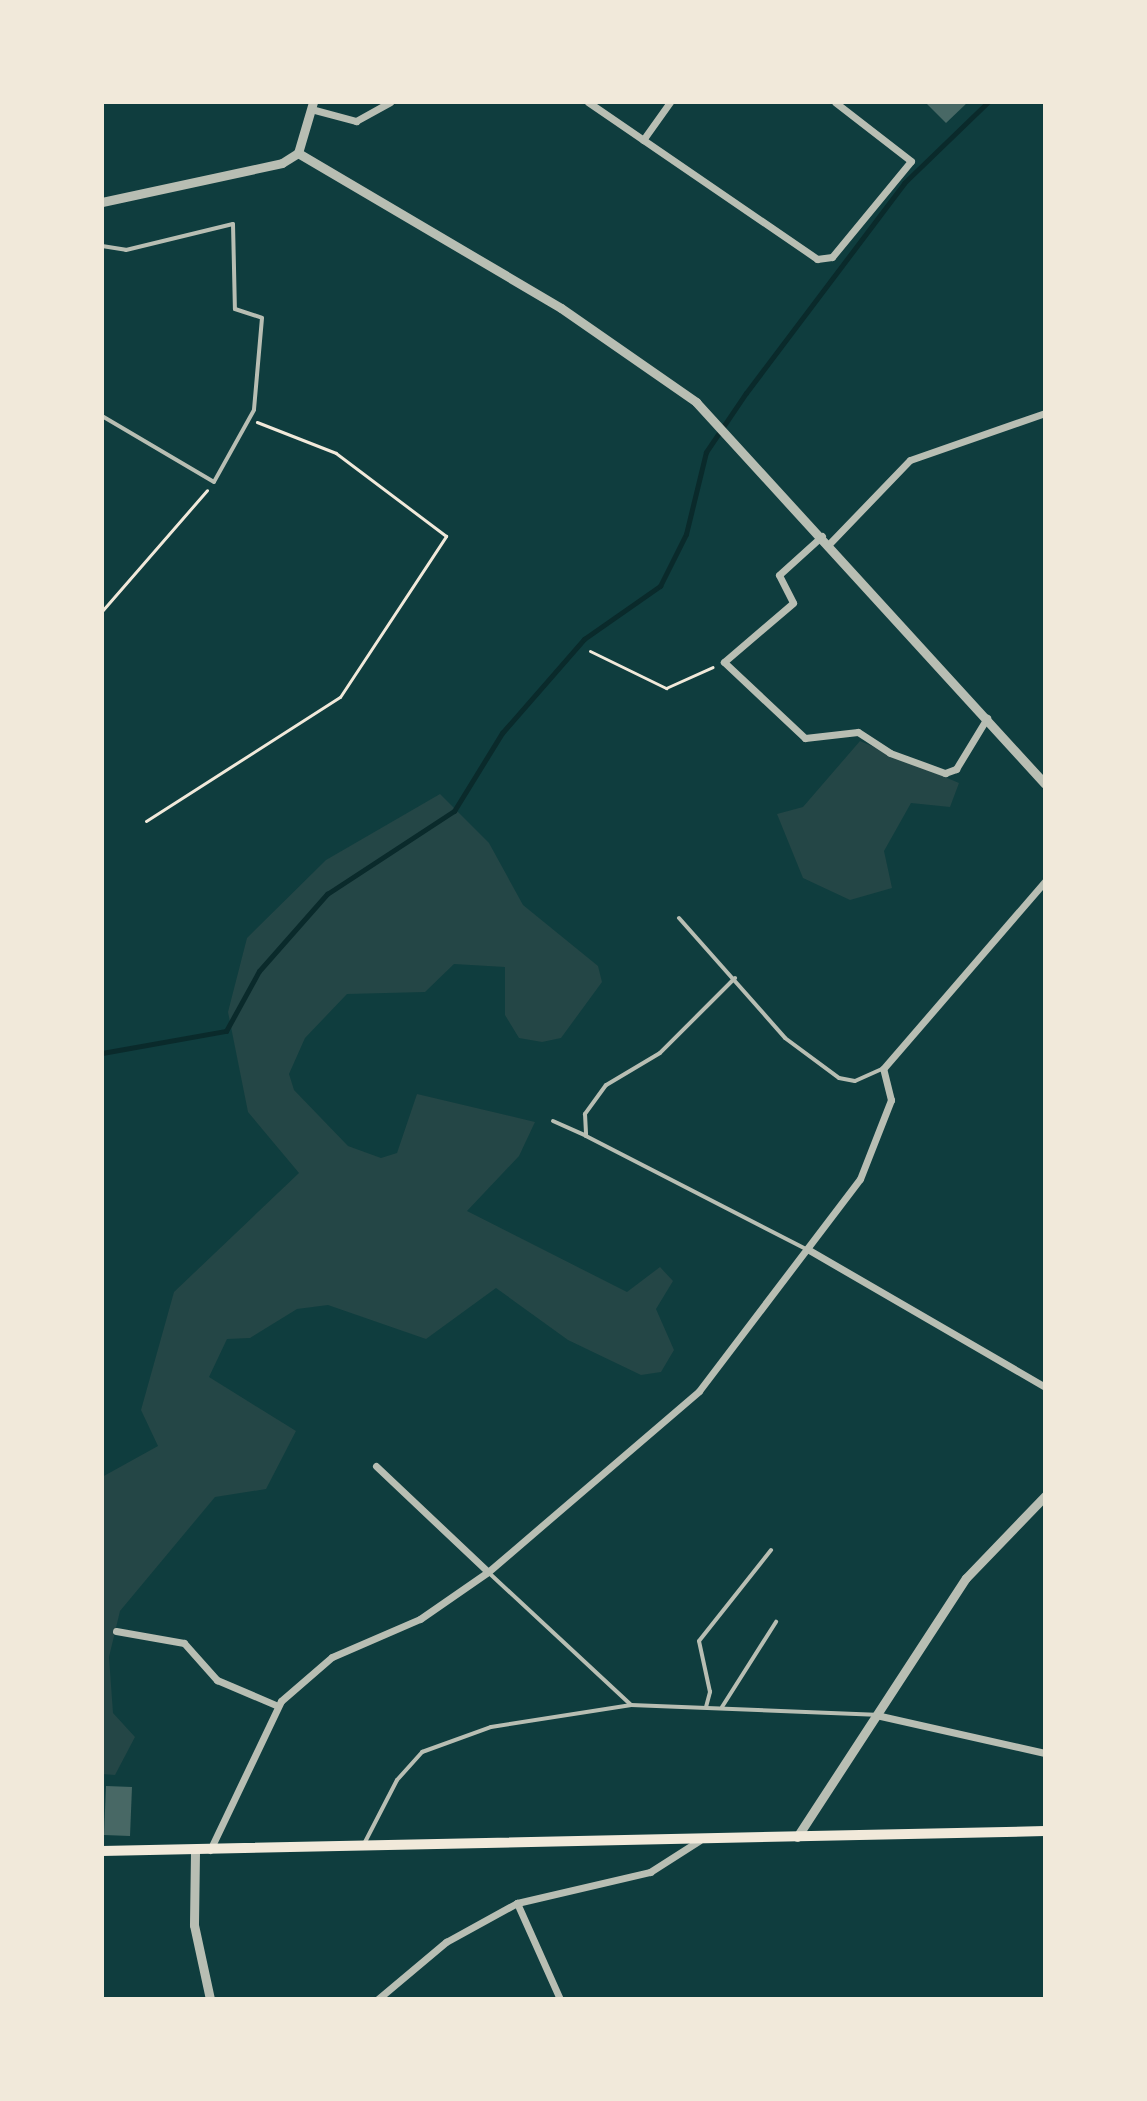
<!DOCTYPE html>
<style>
body{margin:0}
#map{position:relative;width:1147px;height:2101px;overflow:hidden;background:#0f3d3e;font-family:Quicksand,sans-serif}
div>[style]{position:absolute}
.green>*{inset:0;background:#244646}
.stream>*{height:5px;margin:-2.5px;padding:0 2.5px;transform-origin:2.5px;border-radius:2.5px;background:#0a2a2b}
.building>*{inset:0;background:#486865}
.path>*{height:3px;margin:-1.5px;padding:0 1.5px;transform-origin:1.5px;border-radius:1.5px;background:#f1e9da}
.service>*{height:4px;margin:-2px;padding:0 2px;transform-origin:2px;border-radius:2px;background:#b8beb3}
.minor>*{height:7px;margin:-3.5px;padding:0 3.5px;transform-origin:3.5px;border-radius:3.5px;background:#b8beb3}
.tertiary>*{height:9px;margin:-4.5px;padding:0 4.5px;transform-origin:4.5px;border-radius:4.5px;background:#b8beb3}
.secondary>*{height:10px;margin:-5px;padding:0 5px;transform-origin:5px;border-radius:5px;background:#f1e9da}
span{translate:-50% -50%;white-space:nowrap;text-align:center;line-height:1.15;-webkit-text-stroke:6px #f1e9da;paint-order:stroke}
.frame{position:absolute;inset:0;border:104px solid #f1e9da;pointer-events:none}
</style>
<div id="map">
<div class="green">
<i style="clip-path:polygon(860px 741px,959px 783px,950px 807px,911px 803px,884px 851px,892px 888px,850px 900px,803px 878px,777px 814px,803px 807px)"></i>
<i style="clip-path:polygon(440px 794px,489px 843px,523px 905px,598px 966px,602px 982px,561px 1038px,542px 1042px,519px 1038px,505px 1015px,505px 967px,454px 964px,425px 992px,347px 994px,305px 1038px,289px 1074px,294px 1090px,348px 1146px,381px 1158px,397px 1153px,417px 1094px,535px 1122px,519px 1156px,467px 1211px,627px 1292px,660px 1267px,673px 1281px,656px 1309px,674px 1350px,661px 1372px,641px 1375px,568px 1340px,496px 1288px,426px 1339px,328px 1305px,297px 1309px,250px 1338px,227px 1339px,209px 1377px,296px 1431px,266px 1489px,215px 1497px,120px 1611px,109px 1657px,113px 1713px,135px 1737px,115px 1775px,102px 1774px,102px 1477px,158px 1446px,141px 1410px,174px 1292px,299px 1173px,248px 1112px,228px 1012px,247px 938px,326px 860px)"></i>
</div>
<div class="stream">
<i style="left:102px;top:1053px;width:126px;rotate:-10.1deg"></i>
<i style="left:226px;top:1031px;width:68px;rotate:-61.2deg"></i>
<i style="left:259px;top:971px;width:103px;rotate:-48.6deg"></i>
<i style="left:327px;top:894px;width:152px;rotate:-33.2deg"></i>
<i style="left:454px;top:811px;width:92px;rotate:-58.4deg"></i>
<i style="left:502px;top:733px;width:125px;rotate:-48.9deg"></i>
<i style="left:584px;top:639px;width:93px;rotate:-34.9deg"></i>
<i style="left:660px;top:586px;width:58px;rotate:-63.4deg"></i>
<i style="left:686px;top:534px;width:84px;rotate:-76.3deg"></i>
<i style="left:706px;top:452px;width:71px;rotate:-55.9deg"></i>
<i style="left:746px;top:393px;width:263px;rotate:-53deg"></i>
<i style="left:904px;top:183px;width:117px;rotate:-44deg"></i>
</div>
<div class="building">
<i style="clip-path:polygon(925px 102px,968px 102px,946px 123px)"></i>
<i style="clip-path:polygon(106px 1786px,132px 1787px,130px 1836px,104px 1835px)"></i>
</div>
<div class="path">
<i style="left:102px;top:611px;width:160px;rotate:-49deg"></i>
<i style="left:590px;top:651px;width:85px;rotate:26deg"></i>
<i style="left:666px;top:688px;width:51px;rotate:-24.1deg"></i>
<i style="left:146px;top:821px;width:230px;rotate:-32.6deg"></i>
<i style="left:340px;top:697px;width:193px;rotate:-56.6deg"></i>
<i style="left:446px;top:536px;width:138px;rotate:-143deg"></i>
<i style="left:336px;top:453px;width:85px;rotate:-158.6deg"></i>
</div>
<div class="service">
<i style="left:102px;top:246px;width:24px;rotate:9deg"></i>
<i style="left:126px;top:250px;width:110px;rotate:-13.7deg"></i>
<i style="left:233px;top:224px;width:85px;rotate:88.7deg"></i>
<i style="left:235px;top:309px;width:28px;rotate:18deg"></i>
<i style="left:262px;top:318px;width:92px;rotate:95deg"></i>
<i style="left:254px;top:410px;width:82px;rotate:119.1deg"></i>
<i style="left:214px;top:482px;width:130px;rotate:-149.5deg"></i>
<i style="left:679px;top:918px;width:160px;rotate:48.5deg"></i>
<i style="left:785px;top:1038px;width:67px;rotate:36.5deg"></i>
<i style="left:839px;top:1078px;width:16px;rotate:11deg"></i>
<i style="left:855px;top:1081px;width:30px;rotate:-24deg"></i>
<i style="left:735px;top:978px;width:106px;rotate:135deg"></i>
<i style="left:660px;top:1053px;width:63px;rotate:149.3deg"></i>
<i style="left:606px;top:1085px;width:36px;rotate:126deg"></i>
<i style="left:585px;top:1114px;width:22px;rotate:87deg"></i>
<i style="left:586px;top:1136px;width:250px;rotate:27.2deg"></i>
<i style="left:553px;top:1121px;width:36px;rotate:24deg"></i>
<i style="left:488px;top:1572px;width:195px;rotate:42.9deg"></i>
<i style="left:706px;top:1707px;width:16px;rotate:-75deg"></i>
<i style="left:710px;top:1692px;width:52px;rotate:-102.2deg"></i>
<i style="left:699px;top:1641px;width:116px;rotate:-51.6deg"></i>
<i style="left:722px;top:1707px;width:101px;rotate:-57.6deg"></i>
<i style="left:364px;top:1844px;width:72px;rotate:-62.7deg"></i>
<i style="left:397px;top:1780px;width:38px;rotate:-48deg"></i>
<i style="left:422px;top:1752px;width:73px;rotate:-19.9deg"></i>
<i style="left:491px;top:1727px;width:142px;rotate:-8.9deg"></i>
<i style="left:631px;top:1705px;width:244px;rotate:2.3deg"></i>
</div>
<div class="minor">
<i style="left:588px;top:102px;width:278px;rotate:34.4deg"></i>
<i style="left:817px;top:259px;width:15px;rotate:-8deg"></i>
<i style="left:832px;top:257px;width:124px;rotate:-50.5deg"></i>
<i style="left:911px;top:161px;width:96px;rotate:-142.2deg"></i>
<i style="left:311px;top:109px;width:47px;rotate:14.9deg"></i>
<i style="left:356px;top:121px;width:39px;rotate:-29deg"></i>
<i style="left:643px;top:140px;width:47px;rotate:-54.6deg"></i>
<i style="left:822px;top:536px;width:58px;rotate:137.8deg"></i>
<i style="left:779px;top:575px;width:31px;rotate:63deg"></i>
<i style="left:793px;top:603px;width:91px;rotate:139.5deg"></i>
<i style="left:724px;top:662px;width:111px;rotate:43.2deg"></i>
<i style="left:805px;top:738px;width:53px;rotate:-6.5deg"></i>
<i style="left:858px;top:732px;width:38px;rotate:33deg"></i>
<i style="left:890px;top:753px;width:59px;rotate:20deg"></i>
<i style="left:945px;top:773px;width:12px;rotate:-20deg"></i>
<i style="left:956px;top:769px;width:60px;rotate:-58.7deg"></i>
<i style="left:830px;top:543px;width:115px;rotate:-46.1deg"></i>
<i style="left:910px;top:460px;width:143px;rotate:-19.2deg"></i>
<i style="left:809px;top:1250px;width:273px;rotate:30.1deg"></i>
<i style="left:376px;top:1466px;width:154px;rotate:43.4deg"></i>
<i style="left:116px;top:1631px;width:69px;rotate:10deg"></i>
<i style="left:184px;top:1643px;width:50px;rotate:48.3deg"></i>
<i style="left:217px;top:1680px;width:66px;rotate:23.1deg"></i>
<i style="left:876px;top:1715px;width:173px;rotate:12.7deg"></i>
<i style="left:210px;top:1850px;width:165px;rotate:-64.5deg"></i>
<i style="left:281px;top:1701px;width:67px;rotate:-40.8deg"></i>
<i style="left:332px;top:1657px;width:96px;rotate:-23.4deg"></i>
<i style="left:420px;top:1619px;width:83px;rotate:-34.7deg"></i>
<i style="left:488px;top:1572px;width:278px;rotate:-40.6deg"></i>
<i style="left:699px;top:1391px;width:266px;rotate:-52.8deg"></i>
<i style="left:860px;top:1179px;width:85px;rotate:-68.6deg"></i>
<i style="left:891px;top:1100px;width:32px;rotate:-104deg"></i>
<i style="left:883px;top:1069px;width:248px;rotate:-49.2deg"></i>
<i style="left:517px;top:1903px;width:105px;rotate:65.9deg"></i>
<i style="left:378px;top:1999px;width:89px;rotate:-40deg"></i>
<i style="left:446px;top:1942px;width:81px;rotate:-28.8deg"></i>
<i style="left:517px;top:1903px;width:137px;rotate:-13.1deg"></i>
<i style="left:650px;top:1872px;width:59px;rotate:-32.6deg"></i>
</div>
<div class="tertiary">
<i style="left:298px;top:153px;width:305px;rotate:30.5deg"></i>
<i style="left:561px;top:308px;width:165px;rotate:34.8deg"></i>
<i style="left:696px;top:402px;width:517px;rotate:47.58deg"></i>
<i style="left:102px;top:202px;width:184px;rotate:-12.2deg"></i>
<i style="left:282px;top:163px;width:19px;rotate:-32deg"></i>
<i style="left:298px;top:153px;width:53px;rotate:-73.6deg"></i>
<i style="left:797px;top:1837px;width:309px;rotate:-56.9deg"></i>
<i style="left:966px;top:1578px;width:114px;rotate:-46.1deg"></i>
<i style="left:195px;top:1852px;width:73px;rotate:90.8deg"></i>
<i style="left:194px;top:1925px;width:76px;rotate:77.8deg"></i>
</div>
<div class="secondary">
<i style="left:102px;top:1851px;width:943px;rotate:-1.21deg"></i>
</div>
<div class="frame"></div>
</div>
